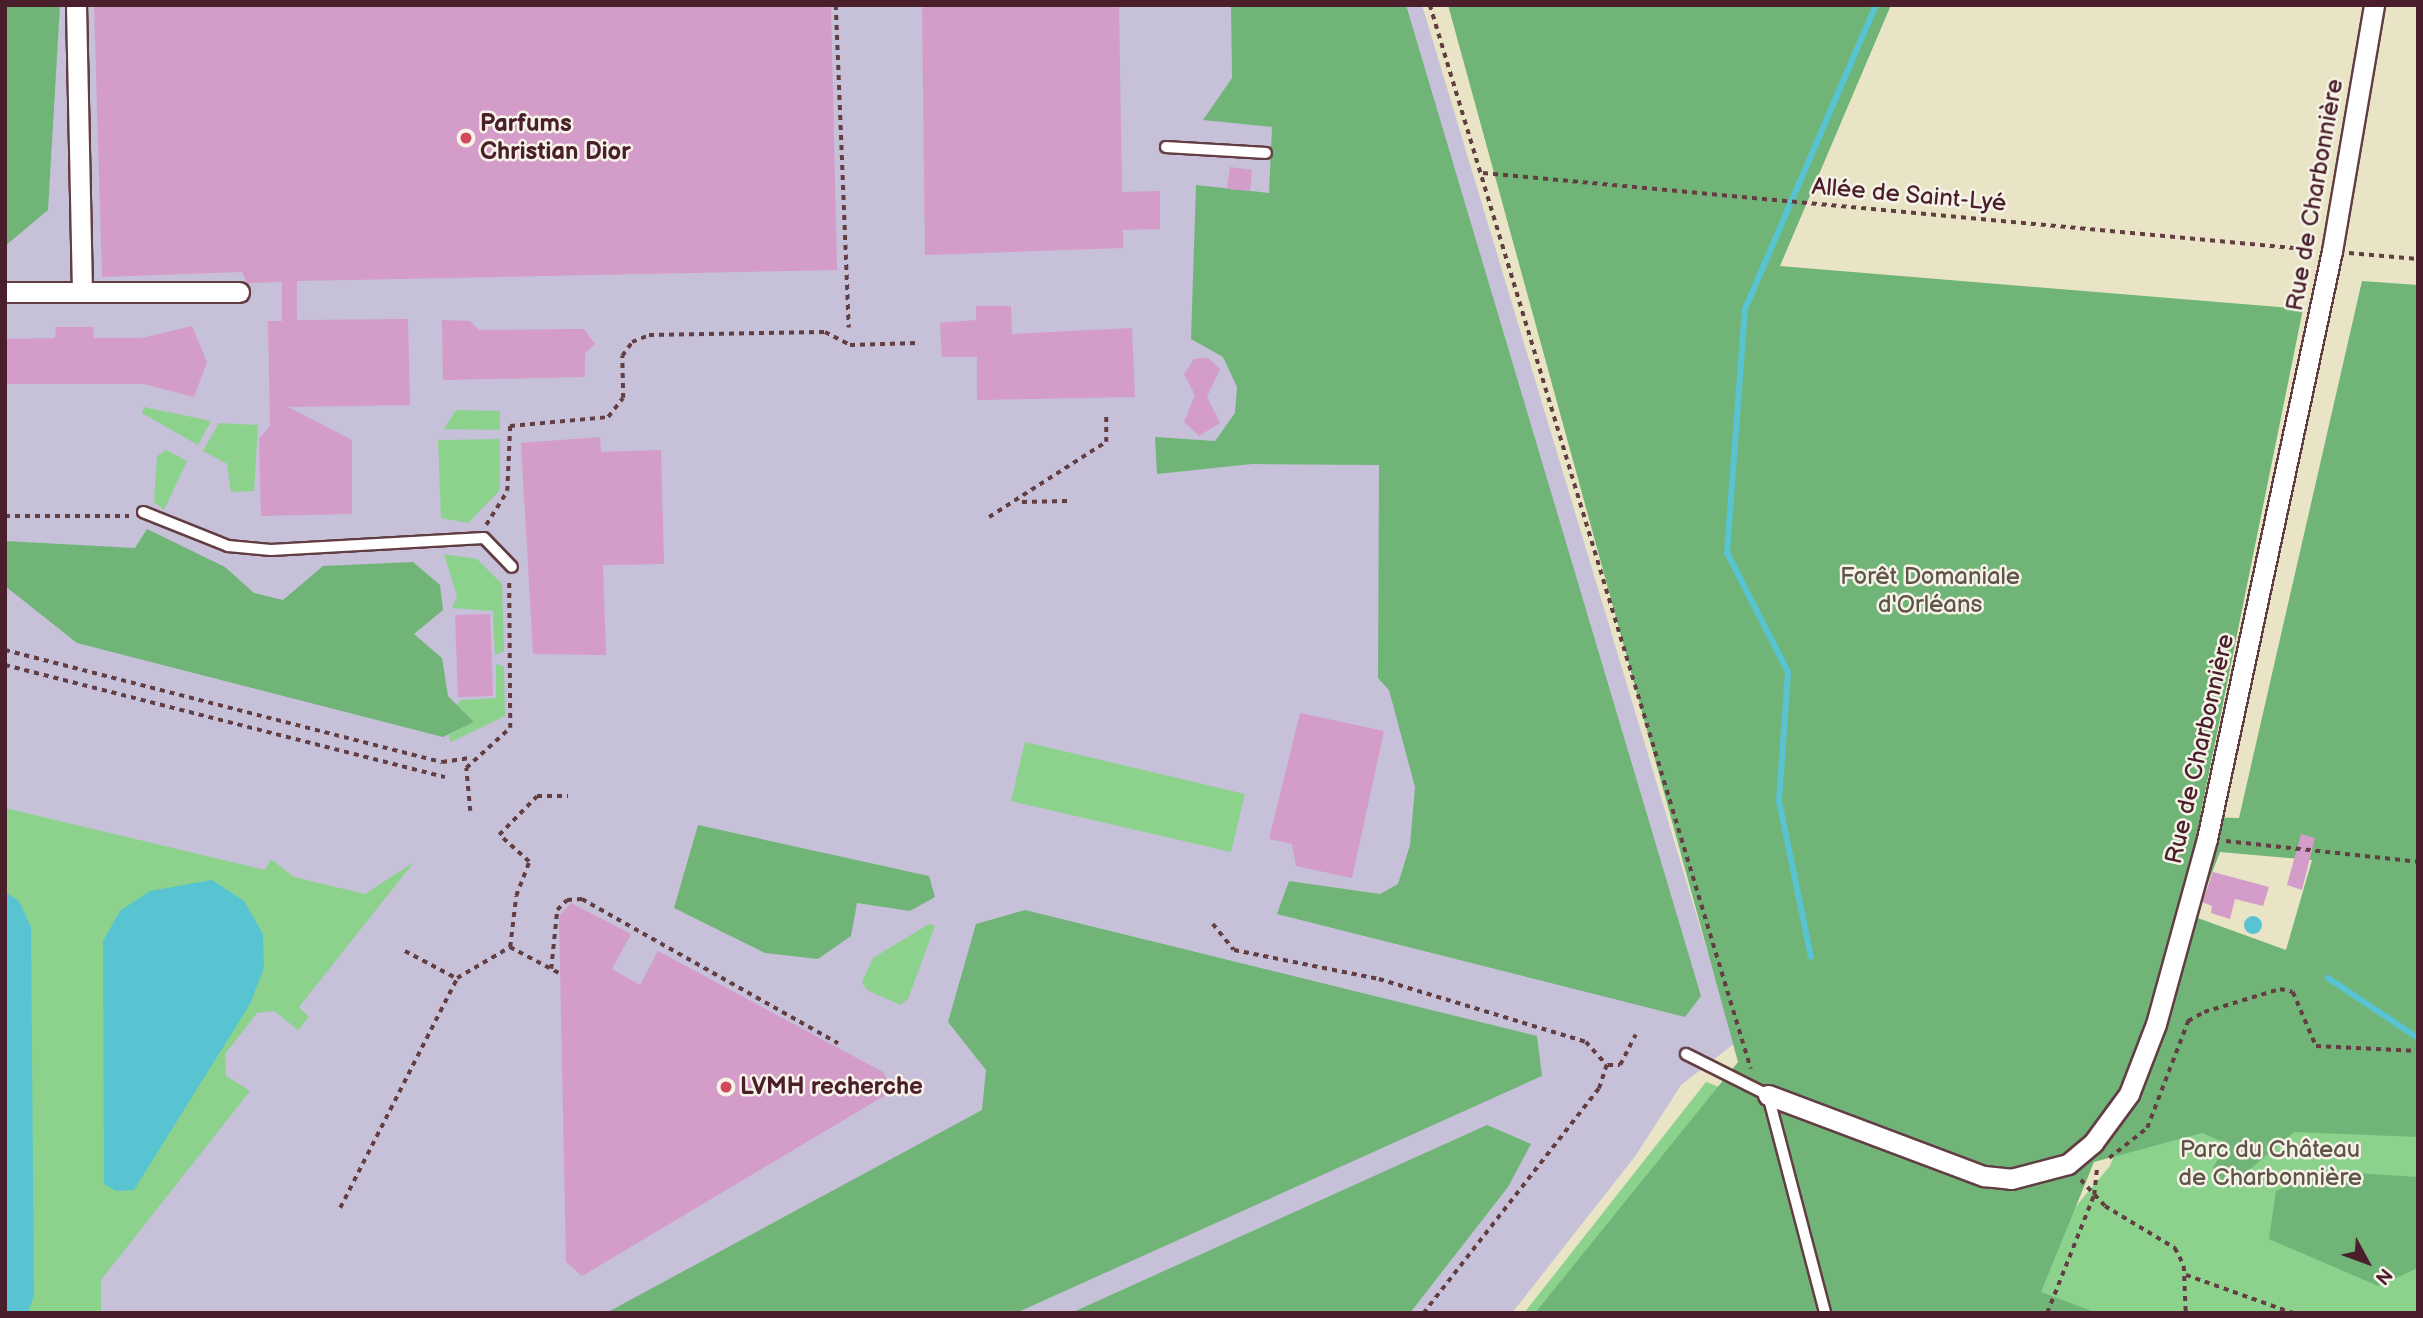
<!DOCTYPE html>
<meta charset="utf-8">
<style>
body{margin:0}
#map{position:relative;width:2423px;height:1318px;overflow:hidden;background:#e9e4c5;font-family:"Balsamiq Sans",sans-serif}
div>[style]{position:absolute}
.industrial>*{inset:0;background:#c6c0d9}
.green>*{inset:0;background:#8cd28d}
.forest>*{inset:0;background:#71b478}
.water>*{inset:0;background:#58c4d2}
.round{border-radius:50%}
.stream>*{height:6px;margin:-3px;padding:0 3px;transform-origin:3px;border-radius:3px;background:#58c4d2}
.building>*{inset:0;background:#d39cc9}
.path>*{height:3.5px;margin-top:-1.75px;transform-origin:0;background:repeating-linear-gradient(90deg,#623d42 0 5px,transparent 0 10px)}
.roads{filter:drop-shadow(2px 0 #623d42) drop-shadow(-2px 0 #623d42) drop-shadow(0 2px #623d42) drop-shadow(0 -2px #623d42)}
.service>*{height:10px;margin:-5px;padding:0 5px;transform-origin:5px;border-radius:5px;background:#fff}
.minor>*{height:19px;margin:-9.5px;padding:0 9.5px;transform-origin:9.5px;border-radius:9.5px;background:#fff}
.dots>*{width:19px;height:19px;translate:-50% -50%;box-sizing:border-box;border:4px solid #f7f3e8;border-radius:50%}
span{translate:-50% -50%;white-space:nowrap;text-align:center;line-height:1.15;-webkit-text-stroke:5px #f7f3e8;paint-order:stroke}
.poi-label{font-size:24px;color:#4a1f2b;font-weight:700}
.left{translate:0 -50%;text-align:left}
.street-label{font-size:24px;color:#4a1f2b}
.park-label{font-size:24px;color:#5e5548}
.frame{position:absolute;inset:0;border:7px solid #4a1f2b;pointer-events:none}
.north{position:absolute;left:2332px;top:1227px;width:70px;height:70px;-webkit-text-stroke:5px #f7f3e8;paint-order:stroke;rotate:131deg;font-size:19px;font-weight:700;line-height:28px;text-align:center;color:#4a1f2b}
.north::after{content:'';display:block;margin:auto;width:24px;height:32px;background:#4a1f2b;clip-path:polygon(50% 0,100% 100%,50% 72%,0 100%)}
</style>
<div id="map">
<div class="industrial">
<i style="clip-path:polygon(5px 5px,1422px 5px,1735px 1043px,1681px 1085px,1636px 1155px,1512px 1313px,5px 1313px)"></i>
</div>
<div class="green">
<i style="clip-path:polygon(144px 407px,211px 421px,198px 445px,142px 413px)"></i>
<i style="clip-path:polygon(456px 410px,500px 411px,500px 430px,444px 429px)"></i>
<i style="clip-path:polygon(219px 423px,258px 425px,254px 491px,231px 492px,227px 464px,203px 451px)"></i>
<i style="clip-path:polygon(500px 439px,500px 490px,468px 523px,441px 518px,438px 440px)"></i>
<i style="clip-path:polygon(166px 450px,187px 461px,164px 510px,154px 502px,157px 456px)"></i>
<i style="clip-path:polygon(444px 554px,477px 559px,502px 584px,504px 651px,495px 655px,493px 611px,452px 608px,457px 597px)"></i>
<i style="clip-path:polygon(496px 664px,504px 667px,505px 716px,451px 742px,448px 735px,474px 722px,457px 705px,461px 700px,496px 698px)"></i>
<i style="clip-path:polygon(1025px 742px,1245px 794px,1231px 852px,1011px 801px)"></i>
<i style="clip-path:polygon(5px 808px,265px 870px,271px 859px,294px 877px,365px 894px,414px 862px,299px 1007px,309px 1017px,298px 1030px,274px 1011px,257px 1013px,225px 1054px,226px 1076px,250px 1091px,101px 1280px,101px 1313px,5px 1313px)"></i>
<i style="clip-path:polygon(2418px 868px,2418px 1313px,1524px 1313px,1706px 1082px,2066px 1218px,2110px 1166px,2195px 950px,2298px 969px)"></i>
<i style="clip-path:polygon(929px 924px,935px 926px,908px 999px,900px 1005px,867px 990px,862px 982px,873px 958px)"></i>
</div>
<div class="forest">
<i style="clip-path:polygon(5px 5px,60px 5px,48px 210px,5px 246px)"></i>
<i style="clip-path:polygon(1231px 5px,1406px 5px,1701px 996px,1685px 1017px,1277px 914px,1289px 881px,1380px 894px,1398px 884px,1410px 845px,1415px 787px,1389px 690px,1378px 678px,1379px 465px,1252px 464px,1157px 474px,1155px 437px,1215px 441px,1235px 413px,1237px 387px,1223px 357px,1191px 339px,1196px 185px,1269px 193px,1272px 127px,1203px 120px,1232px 78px)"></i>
<i style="clip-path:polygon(evenodd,1448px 5px,1891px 5px,1780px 266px,2303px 309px,2200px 817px,2239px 818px,2362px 281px,2418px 285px,2418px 1137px,2294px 1132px,2228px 1188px,2213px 1167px,2228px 1144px,2202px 1133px,2094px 1162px,2041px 1292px,2097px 1313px,1535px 1313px,1738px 1062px,1448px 5px,2220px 852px,2312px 860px,2286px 950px,2195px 917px,2220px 852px)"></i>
<i style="clip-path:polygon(147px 529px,225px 567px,254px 593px,283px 600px,323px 566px,413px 562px,440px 585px,443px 610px,414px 634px,442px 658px,448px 696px,474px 722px,443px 737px,77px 643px,5px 586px,5px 541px,135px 548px)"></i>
<i style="clip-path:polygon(698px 825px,929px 876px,935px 897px,910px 911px,857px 903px,851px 936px,818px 959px,765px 953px,674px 908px)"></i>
<i style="clip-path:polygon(1025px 910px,1537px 1036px,1542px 1076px,1016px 1313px,606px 1313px,982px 1110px,986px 1070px,948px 1022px,976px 924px)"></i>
<i style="clip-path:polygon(1487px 1125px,1531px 1144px,1508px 1187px,1410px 1313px,1071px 1313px)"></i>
<i style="clip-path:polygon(2322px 1171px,2418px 1177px,2418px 1268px,2378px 1286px,2269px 1239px,2276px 1191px)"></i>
</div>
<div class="water">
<i style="clip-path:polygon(212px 880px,244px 901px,263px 934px,264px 968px,250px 1004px,134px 1190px,116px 1191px,104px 1184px,103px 941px,120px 911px,150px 891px)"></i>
<i style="clip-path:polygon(5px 892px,19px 901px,31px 927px,34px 1295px,28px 1313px,5px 1313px)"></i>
<i class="round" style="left:2244px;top:916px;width:18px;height:18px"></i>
</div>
<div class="stream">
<i style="left:1811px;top:957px;width:159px;rotate:-101.6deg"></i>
<i style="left:1779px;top:801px;width:129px;rotate:-86deg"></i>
<i style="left:1788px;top:672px;width:134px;rotate:-117.1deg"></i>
<i style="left:1727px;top:553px;width:245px;rotate:-85.8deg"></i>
<i style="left:1745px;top:309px;width:331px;rotate:-66.7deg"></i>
<i style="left:2328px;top:978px;width:108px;rotate:33.7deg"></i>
</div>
<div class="building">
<i style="clip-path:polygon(94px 5px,831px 5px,837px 270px,297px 281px,297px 320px,408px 319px,410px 405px,288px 407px,352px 440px,352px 514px,261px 516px,259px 439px,270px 426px,268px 321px,282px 321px,282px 282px,247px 283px,242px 272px,102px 277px)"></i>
<i style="clip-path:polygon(922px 5px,1119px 5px,1122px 192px,1160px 191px,1160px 229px,1123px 230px,1123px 248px,925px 255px)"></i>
<i style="clip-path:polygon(1230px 167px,1252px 170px,1250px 191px,1227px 189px)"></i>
<i style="clip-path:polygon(976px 306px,1011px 306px,1012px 334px,1132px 328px,1135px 397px,977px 400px,977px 357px,942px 357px,940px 323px,976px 320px)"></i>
<i style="clip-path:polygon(442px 320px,470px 321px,479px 330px,584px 329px,595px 344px,585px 353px,585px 377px,443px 380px)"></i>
<i style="clip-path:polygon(192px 326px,207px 362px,194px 397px,144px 384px,5px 384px,5px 339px,55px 338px,56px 327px,94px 327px,93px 338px,142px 338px)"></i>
<i style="clip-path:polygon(1209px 358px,1220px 369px,1207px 397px,1220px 423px,1199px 436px,1184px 422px,1195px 395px,1184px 374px,1194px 359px)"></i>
<i style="clip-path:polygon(600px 437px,601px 452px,661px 450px,664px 564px,603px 565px,606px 655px,533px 654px,521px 443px)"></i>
<i style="clip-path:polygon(490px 614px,493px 696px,458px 697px,455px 615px)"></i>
<i style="clip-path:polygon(1300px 713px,1384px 731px,1352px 878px,1296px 866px,1292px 844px,1269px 839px)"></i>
<i style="clip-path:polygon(2301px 834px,2315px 838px,2302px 890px,2287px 885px)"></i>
<i style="clip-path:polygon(2213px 872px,2269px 887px,2263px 906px,2235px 899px,2230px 919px,2211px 913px,2212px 906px,2202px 902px)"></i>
<i style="clip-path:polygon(571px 903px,631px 934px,612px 969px,640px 985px,658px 951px,883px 1072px,889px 1084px,884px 1096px,582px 1276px,566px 1262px,559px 916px)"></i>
</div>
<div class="path">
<i style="left:836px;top:5px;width:323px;rotate:87.7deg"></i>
<i style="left:1430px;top:5px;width:1111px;rotate:73.21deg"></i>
<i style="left:1483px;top:173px;width:835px;rotate:5.29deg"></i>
<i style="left:2349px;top:253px;width:69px;rotate:5deg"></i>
<i style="left:1022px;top:502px;width:45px;rotate:-1.3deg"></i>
<i style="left:5px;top:516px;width:124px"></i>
<i style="left:989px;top:517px;width:139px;rotate:-32.7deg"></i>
<i style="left:1106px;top:442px;width:27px;rotate:-90deg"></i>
<i style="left:486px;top:525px;width:40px;rotate:-58deg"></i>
<i style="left:507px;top:491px;width:65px;rotate:-87.4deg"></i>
<i style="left:510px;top:426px;width:98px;rotate:-5.2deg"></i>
<i style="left:608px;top:417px;width:24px;rotate:-52deg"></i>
<i style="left:623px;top:398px;width:42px;rotate:-91.4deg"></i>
<i style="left:622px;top:356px;width:17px;rotate:-54deg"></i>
<i style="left:632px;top:342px;width:18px;rotate:-22deg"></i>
<i style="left:649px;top:335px;width:176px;rotate:-1deg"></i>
<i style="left:825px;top:332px;width:28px;rotate:27deg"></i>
<i style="left:850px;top:345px;width:67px;rotate:-1.7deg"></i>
<i style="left:5px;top:650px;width:451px;rotate:14.4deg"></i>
<i style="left:442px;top:762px;width:30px;rotate:-8deg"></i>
<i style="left:5px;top:665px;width:454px;rotate:14.3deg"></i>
<i style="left:470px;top:811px;width:43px;rotate:-95.3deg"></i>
<i style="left:466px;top:768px;width:59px;rotate:-42.3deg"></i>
<i style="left:510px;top:728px;width:148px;rotate:-90.4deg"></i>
<i style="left:2226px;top:841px;width:193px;rotate:6.2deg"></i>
<i style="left:1213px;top:924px;width:33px;rotate:51deg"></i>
<i style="left:1234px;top:950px;width:148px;rotate:11.3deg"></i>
<i style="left:1379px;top:979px;width:216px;rotate:16.9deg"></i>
<i style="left:1586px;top:1042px;width:31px;rotate:48deg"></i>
<i style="left:1607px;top:1065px;width:25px;rotate:108deg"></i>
<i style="left:1599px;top:1089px;width:284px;rotate:128deg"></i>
<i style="left:510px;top:947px;width:51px;rotate:-83.3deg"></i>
<i style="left:516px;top:896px;width:36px;rotate:-69deg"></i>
<i style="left:529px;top:862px;width:40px;rotate:-138deg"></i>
<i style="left:499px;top:835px;width:54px;rotate:-45.7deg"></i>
<i style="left:537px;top:796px;width:31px"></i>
<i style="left:405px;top:951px;width:58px;rotate:27.9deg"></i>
<i style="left:551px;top:969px;width:59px;rotate:-84.2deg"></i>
<i style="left:557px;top:910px;width:14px;rotate:-45deg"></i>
<i style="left:567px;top:900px;width:15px;rotate:-4deg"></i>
<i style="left:582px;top:899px;width:294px;rotate:29.4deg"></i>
<i style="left:1608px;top:1065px;width:12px"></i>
<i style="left:1620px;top:1065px;width:34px;rotate:-63deg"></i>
<i style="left:2109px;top:1158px;width:48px;rotate:-38.3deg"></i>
<i style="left:2147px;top:1128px;width:115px;rotate:-69deg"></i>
<i style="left:2188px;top:1021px;width:18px;rotate:-29deg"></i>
<i style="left:2204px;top:1012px;width:79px;rotate:-16.8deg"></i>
<i style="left:2280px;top:989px;width:13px;rotate:13deg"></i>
<i style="left:2293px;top:992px;width:59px;rotate:66.9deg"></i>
<i style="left:2316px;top:1046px;width:102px;rotate:2.8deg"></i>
<i style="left:2081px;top:1180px;width:35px;rotate:47deg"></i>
<i style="left:2105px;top:1206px;width:82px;rotate:31deg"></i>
<i style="left:2175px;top:1248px;width:20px;rotate:63deg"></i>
<i style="left:2184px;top:1266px;width:47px;rotate:87.6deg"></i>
<i style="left:340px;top:1208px;width:258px;rotate:-63deg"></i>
<i style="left:457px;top:978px;width:61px;rotate:-30.3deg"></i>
<i style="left:510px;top:947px;width:55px;rotate:28deg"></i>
<i style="left:2186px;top:1275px;width:114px;rotate:19.6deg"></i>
<i style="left:2047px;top:1313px;width:127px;rotate:-68.3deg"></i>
<i style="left:2094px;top:1195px;width:28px;rotate:-84deg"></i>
</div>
<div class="roads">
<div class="service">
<i style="left:1166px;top:147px;width:100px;rotate:3.4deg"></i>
<i style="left:143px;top:512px;width:92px;rotate:21.8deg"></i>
<i style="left:228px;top:546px;width:43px;rotate:5.3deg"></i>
<i style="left:271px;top:550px;width:213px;rotate:-3.2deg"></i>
<i style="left:484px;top:538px;width:40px;rotate:46deg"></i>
<i style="left:1686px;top:1054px;width:92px;rotate:26.6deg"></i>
<i style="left:1768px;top:1095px;width:225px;rotate:75.3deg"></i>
</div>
<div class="minor">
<i style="left:76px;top:5px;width:286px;rotate:88.8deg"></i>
<i style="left:5px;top:292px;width:234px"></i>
<i style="left:1768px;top:1095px;width:231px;rotate:20.6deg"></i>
<i style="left:1984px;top:1176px;width:27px;rotate:6deg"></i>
<i style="left:2011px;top:1179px;width:59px;rotate:-14.7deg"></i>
<i style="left:2068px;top:1164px;width:33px;rotate:-40deg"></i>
<i style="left:2093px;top:1143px;width:61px;rotate:-53.7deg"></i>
<i style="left:2129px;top:1094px;width:75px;rotate:-68.9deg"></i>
<i style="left:2156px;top:1024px;width:192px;rotate:-74.6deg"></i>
<i style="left:2207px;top:839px;width:601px;rotate:-78deg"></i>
<i style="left:2332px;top:251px;width:250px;rotate:-80.3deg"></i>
</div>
</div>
<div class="dots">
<i style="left:466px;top:138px;background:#d1495b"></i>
<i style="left:726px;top:1087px;background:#d1495b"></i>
</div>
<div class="poi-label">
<span class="left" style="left:480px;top:138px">Parfums<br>Christian Dior</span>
<span class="left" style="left:740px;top:1087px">LVMH recherche</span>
</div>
<div class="street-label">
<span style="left:1909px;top:195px;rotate:5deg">Allée de Saint-Lyé</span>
<span style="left:2315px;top:195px;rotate:-80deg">Rue de Charbonnière</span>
<span style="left:2200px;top:749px;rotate:-77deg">Rue de Charbonnière</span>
</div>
<div class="park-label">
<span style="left:1930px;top:591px">Forêt Domaniale<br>d'Orléans</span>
<span style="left:2270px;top:1164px">Parc du Château<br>de Charbonnière</span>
</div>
<div class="frame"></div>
<div class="north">N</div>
</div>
